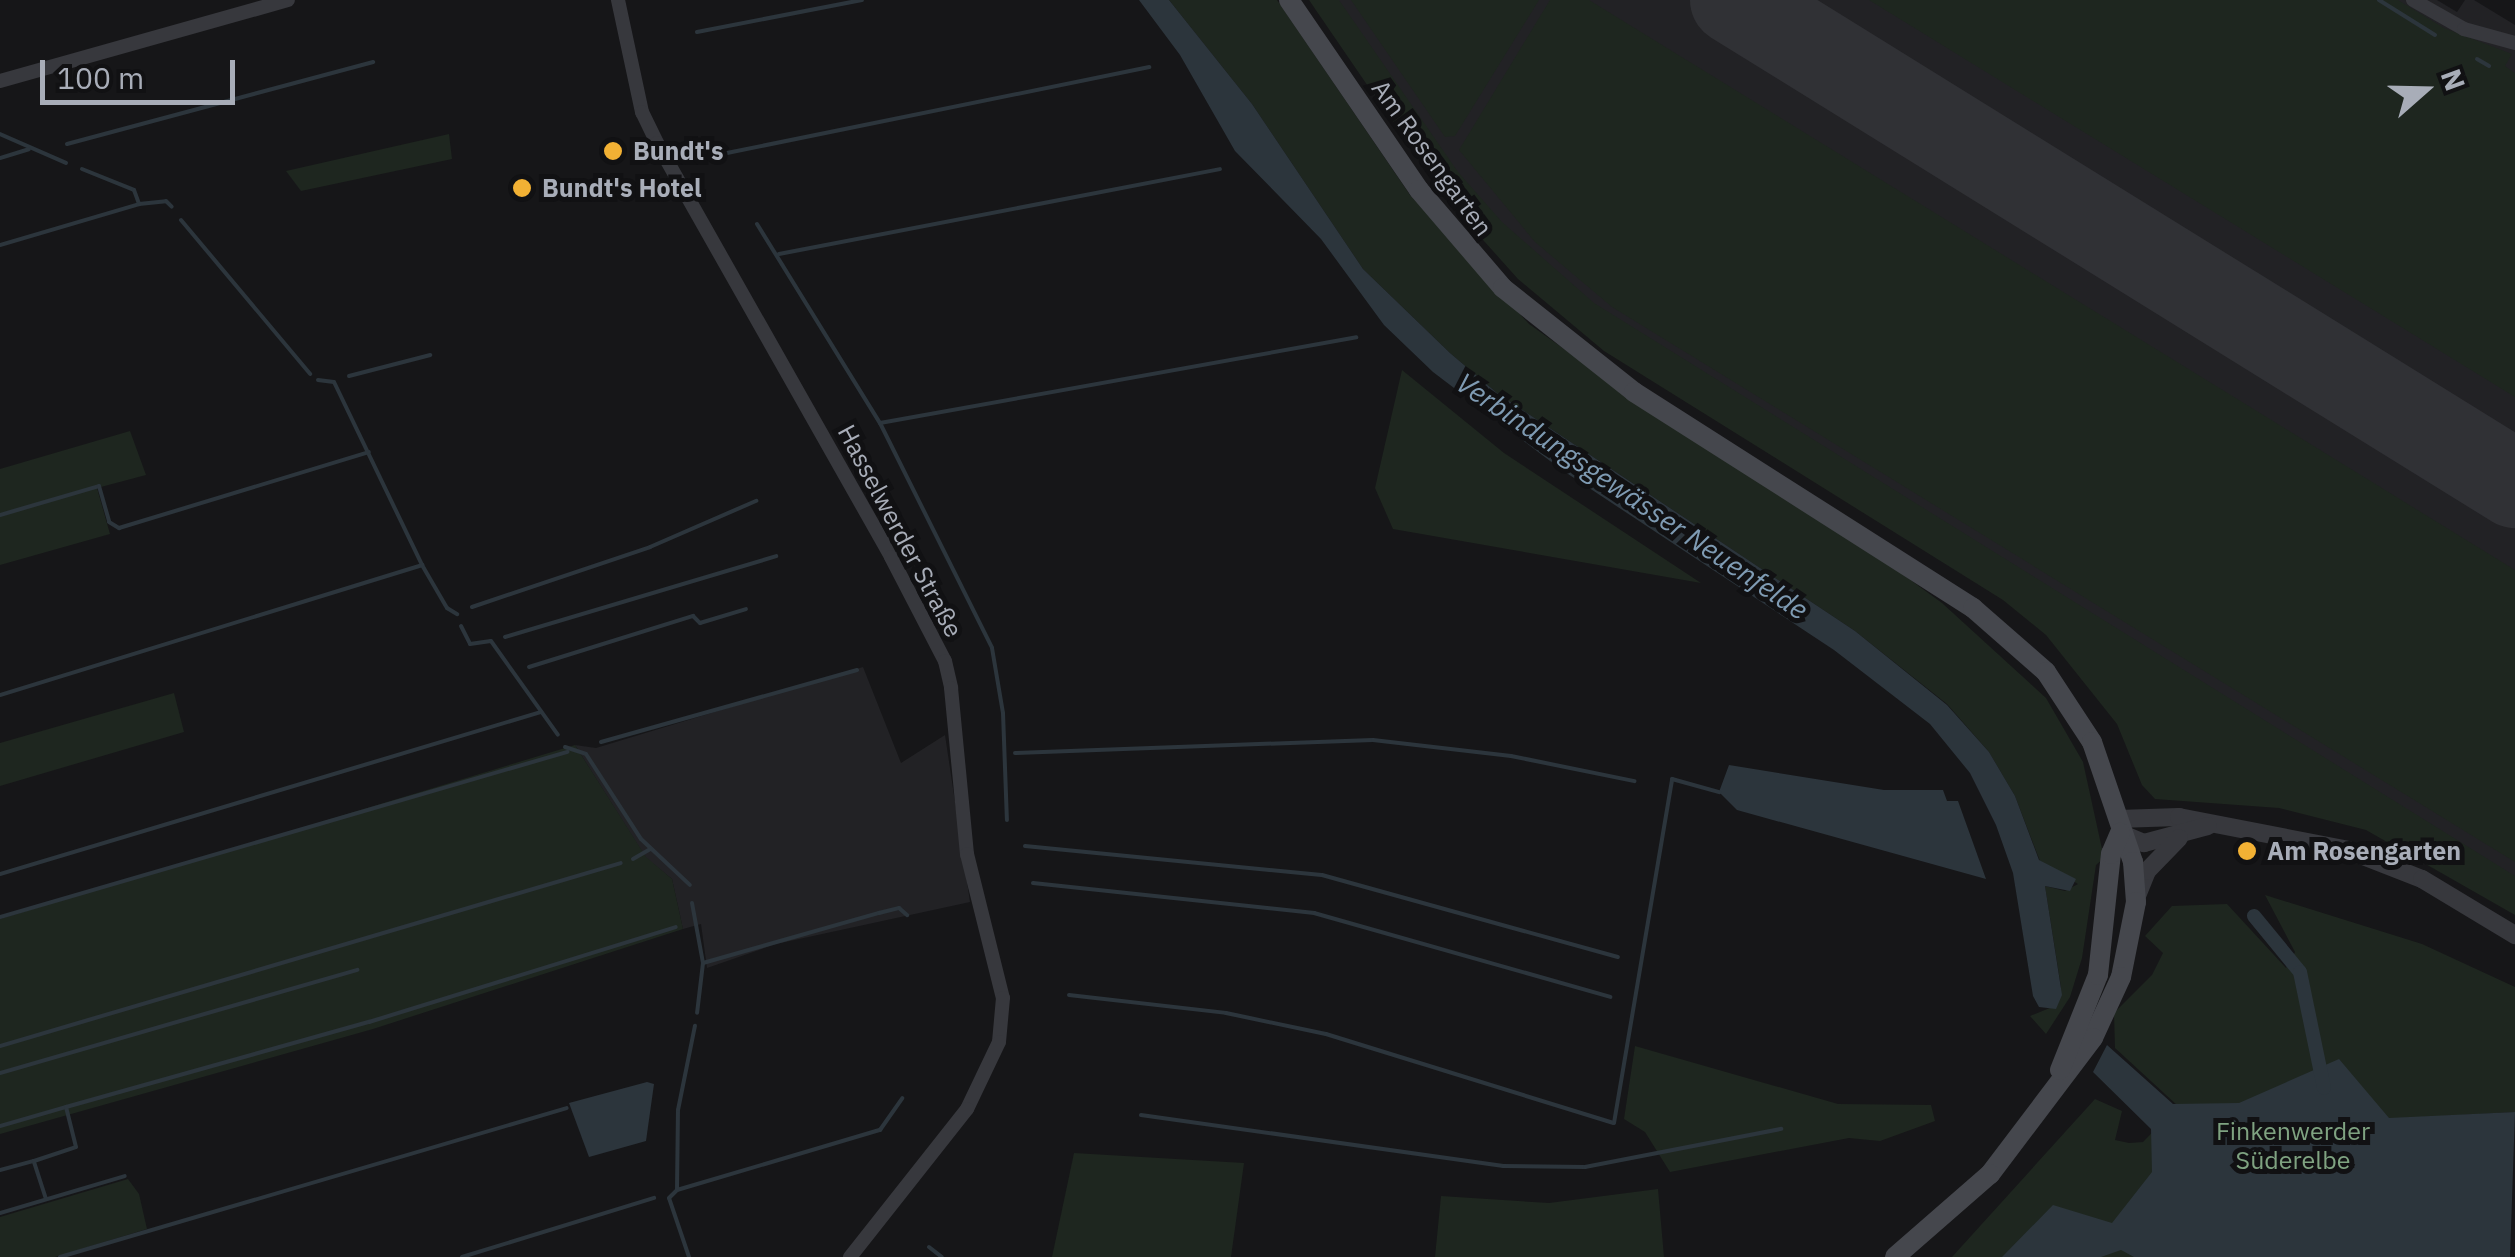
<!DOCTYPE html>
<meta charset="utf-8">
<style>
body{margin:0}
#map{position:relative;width:2515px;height:1257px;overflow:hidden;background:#161618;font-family:"IBM Plex Sans",sans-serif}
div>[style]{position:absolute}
.built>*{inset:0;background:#222225}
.green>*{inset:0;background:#1e261f}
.water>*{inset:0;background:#2c353c}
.stream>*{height:4px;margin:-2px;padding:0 2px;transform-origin:2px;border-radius:2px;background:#2c353c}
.canal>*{height:14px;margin:-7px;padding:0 7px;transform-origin:7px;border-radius:7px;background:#2c353c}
.runway>*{height:88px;margin:-44px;padding:0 44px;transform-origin:44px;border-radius:44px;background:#303135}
.minor>*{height:14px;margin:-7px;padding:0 7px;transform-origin:7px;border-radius:7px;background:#37383d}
.tertiary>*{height:18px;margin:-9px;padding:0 9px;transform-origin:9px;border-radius:9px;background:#37383d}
.secondary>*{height:20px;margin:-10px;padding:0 10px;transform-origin:10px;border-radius:10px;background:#45474d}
.dots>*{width:28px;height:28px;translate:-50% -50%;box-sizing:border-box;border:5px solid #111113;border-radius:50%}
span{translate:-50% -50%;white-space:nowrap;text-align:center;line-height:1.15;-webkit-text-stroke:10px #111113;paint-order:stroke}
.poi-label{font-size:25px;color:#a8adb8;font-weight:700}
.left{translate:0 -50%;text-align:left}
.street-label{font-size:25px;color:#a8adb8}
.park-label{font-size:25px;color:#7fa381}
.water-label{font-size:28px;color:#7f9bb3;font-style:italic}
.north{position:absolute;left:2375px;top:40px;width:100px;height:100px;-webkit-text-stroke:8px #111113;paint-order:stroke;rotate:70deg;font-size:28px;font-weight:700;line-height:40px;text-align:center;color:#a8adb8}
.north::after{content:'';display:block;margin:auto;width:35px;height:45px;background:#a8adb8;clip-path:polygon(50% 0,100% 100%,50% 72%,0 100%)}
.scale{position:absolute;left:40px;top:60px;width:195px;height:45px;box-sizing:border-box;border:5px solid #a8adb8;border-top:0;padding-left:12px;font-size:30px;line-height:35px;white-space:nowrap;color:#a8adb8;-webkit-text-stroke:8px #111113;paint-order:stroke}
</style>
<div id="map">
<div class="built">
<i style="clip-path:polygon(1322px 0,2437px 0,2457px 12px,2465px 0,2474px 0,2515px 25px,2515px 883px,1620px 333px,1510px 241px)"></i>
<i style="clip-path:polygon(863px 667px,901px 763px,945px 735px,970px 902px,776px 944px,707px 968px,701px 924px,683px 929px,672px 879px,646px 858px,575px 745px,596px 748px)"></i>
</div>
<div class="green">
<i style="clip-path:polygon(1169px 0,1277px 0,1410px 195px,1529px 324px,1672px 426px,1857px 541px,1942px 603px,2046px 698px,2083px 762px,2104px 858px,2096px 865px,2082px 958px,2070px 997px,2046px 1034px,2030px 1016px,2057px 1005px,2061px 987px,2045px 886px,2065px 891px,2078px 884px,2040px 861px,2015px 796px,1989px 752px,1947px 704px,1855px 631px,1497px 393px,1450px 353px,1363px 269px,1252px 104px)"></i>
<i style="clip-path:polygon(1309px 0,1339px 0,1458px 172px,1502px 222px,1594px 303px,2515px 876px,2515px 915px,2366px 830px,2279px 808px,2155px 799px,2142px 785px,2117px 724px,2046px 635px,2003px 600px,1604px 351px,1518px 279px,1441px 193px)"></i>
<i style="clip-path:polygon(1351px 0,1539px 0,1455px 136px,1445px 137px)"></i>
<i style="clip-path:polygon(1550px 0,1589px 0,2515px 570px,2515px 862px,1612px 307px,1535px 242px,1459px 150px)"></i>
<i style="clip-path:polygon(1869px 0,2398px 0,2444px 28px,2512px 54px,2505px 66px,2515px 73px,2515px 397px)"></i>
<i style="clip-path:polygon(449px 134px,452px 159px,301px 191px,286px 171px)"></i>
<i style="clip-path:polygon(1402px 370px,1504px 453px,1701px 583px,1393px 529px,1375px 488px)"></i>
<i style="clip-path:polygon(130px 431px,146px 475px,97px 488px,110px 534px,0 565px,0 469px)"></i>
<i style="clip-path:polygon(174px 693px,184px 732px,0 786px,0 743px)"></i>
<i style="clip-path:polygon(575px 745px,646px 857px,672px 879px,683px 929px,373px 1029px,0 1134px,0 919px)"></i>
<i style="clip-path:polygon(2265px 895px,2422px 944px,2515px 987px,2515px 1112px,2404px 1118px,2422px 1257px,1952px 1257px,2095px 1099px,2122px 1111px,2115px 1140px,2129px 1143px,2143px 1142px,2178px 1106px,2115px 1048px,2114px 1013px,2152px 975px,2163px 953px,2145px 936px,2172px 906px,2227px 904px,2286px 968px,2295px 952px)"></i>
<i style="clip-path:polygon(1635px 1046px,1838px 1104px,1931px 1105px,1935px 1121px,1880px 1141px,1849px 1138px,1670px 1172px,1645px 1132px,1624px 1119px)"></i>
<i style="clip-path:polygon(1074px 1153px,1244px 1163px,1231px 1257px,1052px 1257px)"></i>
<i style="clip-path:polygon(128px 1179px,139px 1194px,147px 1229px,55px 1257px,0 1257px,0 1217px)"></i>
<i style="clip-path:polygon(1658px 1189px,1664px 1257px,1435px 1257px,1441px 1196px,1549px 1203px)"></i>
</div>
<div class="water">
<i style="clip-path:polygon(1139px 0,1169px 0,1252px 104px,1363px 269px,1450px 353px,1497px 393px,1855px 631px,1947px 705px,1989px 752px,2015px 796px,2039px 860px,2076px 879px,2070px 891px,2045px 886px,2062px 995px,2056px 1009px,2039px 1007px,2033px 996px,2013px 873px,1996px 825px,1970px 773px,1930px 724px,1834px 650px,1562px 470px,1433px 372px,1384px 325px,1321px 239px,1235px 151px,1180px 55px)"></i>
<i style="clip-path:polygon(1729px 765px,1884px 790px,1943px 790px,1947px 801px,1958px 801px,1986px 879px,1737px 810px,1719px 792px)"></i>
<i style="clip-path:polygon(2107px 1045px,2173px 1104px,2239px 1103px,2339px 1059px,2389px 1118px,2515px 1112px,2510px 1257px,2134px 1257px,2121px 1250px,2101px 1257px,2002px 1257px,2053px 1205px,2112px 1223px,2152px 1172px,2151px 1129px,2093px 1072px)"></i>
<i style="clip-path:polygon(647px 1082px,654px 1084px,646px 1141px,589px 1157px,569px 1103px)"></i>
</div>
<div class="stream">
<i style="left:2379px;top:0;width:66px;rotate:32deg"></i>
<i style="left:697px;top:32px;width:168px;rotate:-11deg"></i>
<i style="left:2477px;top:59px;width:14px;rotate:30deg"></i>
<i style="left:0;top:134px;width:72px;rotate:23.7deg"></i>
<i style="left:67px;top:144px;width:317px;rotate:-15deg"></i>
<i style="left:727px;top:153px;width:431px;rotate:-11.5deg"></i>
<i style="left:0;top:158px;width:30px;rotate:-17deg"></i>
<i style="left:82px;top:169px;width:56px;rotate:22deg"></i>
<i style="left:134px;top:190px;width:15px;rotate:70deg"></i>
<i style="left:181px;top:220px;width:201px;rotate:50deg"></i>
<i style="left:757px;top:224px;width:234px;rotate:58.3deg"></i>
<i style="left:880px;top:423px;width:251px;rotate:63.5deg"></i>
<i style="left:992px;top:648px;width:66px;rotate:80.4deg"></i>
<i style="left:1003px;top:713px;width:107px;rotate:87.9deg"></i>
<i style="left:0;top:245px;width:145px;rotate:-16.4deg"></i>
<i style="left:139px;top:204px;width:27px;rotate:-6deg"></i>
<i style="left:166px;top:201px;width:8px;rotate:45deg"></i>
<i style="left:779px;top:254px;width:449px;rotate:-10.9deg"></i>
<i style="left:349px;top:376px;width:84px;rotate:-14.5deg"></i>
<i style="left:318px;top:380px;width:16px;rotate:7deg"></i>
<i style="left:334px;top:382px;width:203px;rotate:64.3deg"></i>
<i style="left:422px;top:565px;width:50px;rotate:59.8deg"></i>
<i style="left:447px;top:608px;width:12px;rotate:31deg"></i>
<i style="left:880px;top:423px;width:484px;rotate:-10.2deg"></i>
<i style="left:0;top:515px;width:103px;rotate:-16.3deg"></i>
<i style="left:99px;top:486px;width:37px;rotate:74deg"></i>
<i style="left:109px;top:522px;width:12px;rotate:31deg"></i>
<i style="left:119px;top:528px;width:261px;rotate:-16.9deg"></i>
<i style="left:472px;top:607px;width:188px;rotate:-18.6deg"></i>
<i style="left:650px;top:547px;width:116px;rotate:-23.5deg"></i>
<i style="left:461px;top:626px;width:20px;rotate:63deg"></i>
<i style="left:470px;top:644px;width:21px;rotate:-8deg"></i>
<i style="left:491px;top:641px;width:115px;rotate:54.5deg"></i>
<i style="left:505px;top:637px;width:283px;rotate:-16.6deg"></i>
<i style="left:529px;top:667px;width:172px;rotate:-17.3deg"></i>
<i style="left:693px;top:616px;width:10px;rotate:45deg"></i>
<i style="left:700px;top:623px;width:48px;rotate:-16.9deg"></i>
<i style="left:0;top:695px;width:442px;rotate:-17.1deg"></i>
<i style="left:601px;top:742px;width:266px;rotate:-15.7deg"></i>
<i style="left:565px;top:747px;width:22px;rotate:18deg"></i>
<i style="left:586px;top:754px;width:101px;rotate:57.1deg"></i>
<i style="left:641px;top:839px;width:67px;rotate:43.2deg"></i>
<i style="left:1015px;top:753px;width:358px;rotate:-2.1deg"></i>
<i style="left:1373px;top:740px;width:139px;rotate:6.6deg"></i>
<i style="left:1511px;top:756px;width:126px;rotate:11.5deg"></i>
<i style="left:1025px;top:846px;width:298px;rotate:5.6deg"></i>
<i style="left:1322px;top:875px;width:307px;rotate:15.5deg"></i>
<i style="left:633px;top:859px;width:20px;rotate:-30deg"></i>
<i style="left:0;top:874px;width:565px;rotate:-16.67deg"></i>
<i style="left:1033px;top:883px;width:283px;rotate:6.1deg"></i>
<i style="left:1314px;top:913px;width:308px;rotate:15.8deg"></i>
<i style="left:692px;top:903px;width:61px;rotate:79.6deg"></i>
<i style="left:703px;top:963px;width:50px;rotate:96.8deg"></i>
<i style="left:0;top:917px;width:591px;rotate:-16.23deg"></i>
<i style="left:703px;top:963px;width:183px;rotate:-15.9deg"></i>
<i style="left:879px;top:913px;width:21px;rotate:-14deg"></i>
<i style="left:899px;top:908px;width:11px;rotate:41deg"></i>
<i style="left:1069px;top:995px;width:158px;rotate:6.5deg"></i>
<i style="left:1226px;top:1013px;width:102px;rotate:11.9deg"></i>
<i style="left:1326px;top:1034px;width:301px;rotate:17.2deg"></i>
<i style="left:1614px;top:1123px;width:349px;rotate:-80.4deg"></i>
<i style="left:1672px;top:779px;width:49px;rotate:15.5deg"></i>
<i style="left:0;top:1046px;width:647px;rotate:-16.42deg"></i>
<i style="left:0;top:1073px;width:372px;rotate:-16.1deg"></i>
<i style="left:1141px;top:1115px;width:366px;rotate:8deg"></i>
<i style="left:1503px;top:1166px;width:82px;rotate:0.7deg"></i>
<i style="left:1585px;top:1167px;width:200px;rotate:-11deg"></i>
<i style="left:0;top:1126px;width:69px;rotate:-16.1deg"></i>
<i style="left:0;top:1170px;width:35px;rotate:-15deg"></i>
<i style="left:677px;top:1190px;width:212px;rotate:-16.5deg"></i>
<i style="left:880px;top:1130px;width:39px;rotate:-55deg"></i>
<i style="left:46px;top:1199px;width:40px;rotate:-108deg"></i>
<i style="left:34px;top:1161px;width:44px;rotate:-18.4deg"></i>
<i style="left:76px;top:1147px;width:41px;rotate:-104deg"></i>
<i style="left:66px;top:1107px;width:315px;rotate:-15.7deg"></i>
<i style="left:369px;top:1022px;width:321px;rotate:-17.2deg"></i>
<i style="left:0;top:1213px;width:130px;rotate:-16.5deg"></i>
<i style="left:929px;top:1247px;width:16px;rotate:38deg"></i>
<i style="left:60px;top:1257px;width:528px;rotate:-16.38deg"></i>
<i style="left:462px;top:1257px;width:201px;rotate:-17.1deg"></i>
<i style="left:689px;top:1257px;width:62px;rotate:-108.7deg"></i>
<i style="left:669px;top:1198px;width:11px;rotate:-45deg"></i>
<i style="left:677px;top:1190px;width:80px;rotate:-89.3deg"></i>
<i style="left:678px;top:1110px;width:86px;rotate:-78.6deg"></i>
</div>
<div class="canal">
<i style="left:2254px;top:916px;width:72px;rotate:50.6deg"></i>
<i style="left:2300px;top:972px;width:118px;rotate:78.3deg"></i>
</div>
<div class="runway">
<i style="left:1734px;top:0;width:919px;rotate:31.79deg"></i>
</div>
<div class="minor">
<i style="left:618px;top:0;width:115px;rotate:77.9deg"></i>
<i style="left:642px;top:112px;width:34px;rotate:64deg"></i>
<i style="left:657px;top:143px;width:476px;rotate:60.5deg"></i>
<i style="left:891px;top:557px;width:117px;rotate:62.6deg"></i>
<i style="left:945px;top:661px;width:28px;rotate:77deg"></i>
<i style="left:951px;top:688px;width:167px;rotate:84.5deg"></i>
<i style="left:967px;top:854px;width:148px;rotate:76deg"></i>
<i style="left:1003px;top:998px;width:44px;rotate:95.2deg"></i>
<i style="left:999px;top:1042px;width:74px;rotate:115.5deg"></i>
<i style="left:967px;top:1109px;width:189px;rotate:128.3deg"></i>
<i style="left:2413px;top:0;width:59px;rotate:29.6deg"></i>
<i style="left:2464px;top:29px;width:53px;rotate:15.4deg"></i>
<i style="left:0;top:81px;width:299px;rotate:-15.7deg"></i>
</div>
<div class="tertiary">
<i style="left:2118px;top:819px;width:61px;rotate:-1.9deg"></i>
<i style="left:2179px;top:817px;width:172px;rotate:11deg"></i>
<i style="left:2348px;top:850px;width:79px;rotate:21.4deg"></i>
<i style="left:2422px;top:879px;width:109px;rotate:31.1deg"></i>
<i style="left:2120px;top:833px;width:26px;rotate:23deg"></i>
<i style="left:2144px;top:843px;width:66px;rotate:-14.9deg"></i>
<i style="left:2137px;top:896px;width:27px;rotate:-68deg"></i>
<i style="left:2147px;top:871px;width:46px;rotate:-45.9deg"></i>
</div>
<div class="secondary">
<i style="left:1289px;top:0;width:230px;rotate:55.6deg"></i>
<i style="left:1419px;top:190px;width:129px;rotate:49.4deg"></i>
<i style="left:1503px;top:288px;width:167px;rotate:38.4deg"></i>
<i style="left:1634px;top:392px;width:402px;rotate:32.5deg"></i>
<i style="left:1973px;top:608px;width:97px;rotate:41.2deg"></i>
<i style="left:2046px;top:672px;width:84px;rotate:56.7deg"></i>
<i style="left:2092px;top:742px;width:127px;rotate:71.1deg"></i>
<i style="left:2133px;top:862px;width:40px;rotate:85.7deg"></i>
<i style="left:2136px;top:902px;width:76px;rotate:101.3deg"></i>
<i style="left:2121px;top:977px;width:67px;rotate:114.7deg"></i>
<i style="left:2093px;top:1038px;width:171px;rotate:127.1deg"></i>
<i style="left:1990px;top:1174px;width:126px;rotate:138.9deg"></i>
<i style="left:2060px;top:1070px;width:102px;rotate:-68.2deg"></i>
<i style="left:2098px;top:975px;width:122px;rotate:-83.9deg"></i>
<i style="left:2111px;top:854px;width:23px;rotate:-67deg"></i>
</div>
<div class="dots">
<i style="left:613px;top:151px;background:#f2b134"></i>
<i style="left:522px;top:188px;background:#f2b134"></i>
<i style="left:2247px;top:851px;background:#f2b134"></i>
</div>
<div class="poi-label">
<span class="left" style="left:633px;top:151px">Bundt's</span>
<span class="left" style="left:542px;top:188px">Bundt's Hotel</span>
<span class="left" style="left:2267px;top:851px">Am Rosengarten</span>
</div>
<div class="street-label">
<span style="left:1432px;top:158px;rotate:54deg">Am Rosengarten</span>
<span style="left:900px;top:531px;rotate:62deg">Hasselwerder Straße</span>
</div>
<div class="park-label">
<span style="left:2293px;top:1146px">Finkenwerder<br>Süderelbe</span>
</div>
<div class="water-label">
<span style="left:1632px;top:496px;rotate:34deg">Verbindungsgewässer Neuenfelde</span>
</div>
<div class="north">N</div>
<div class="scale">100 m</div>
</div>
